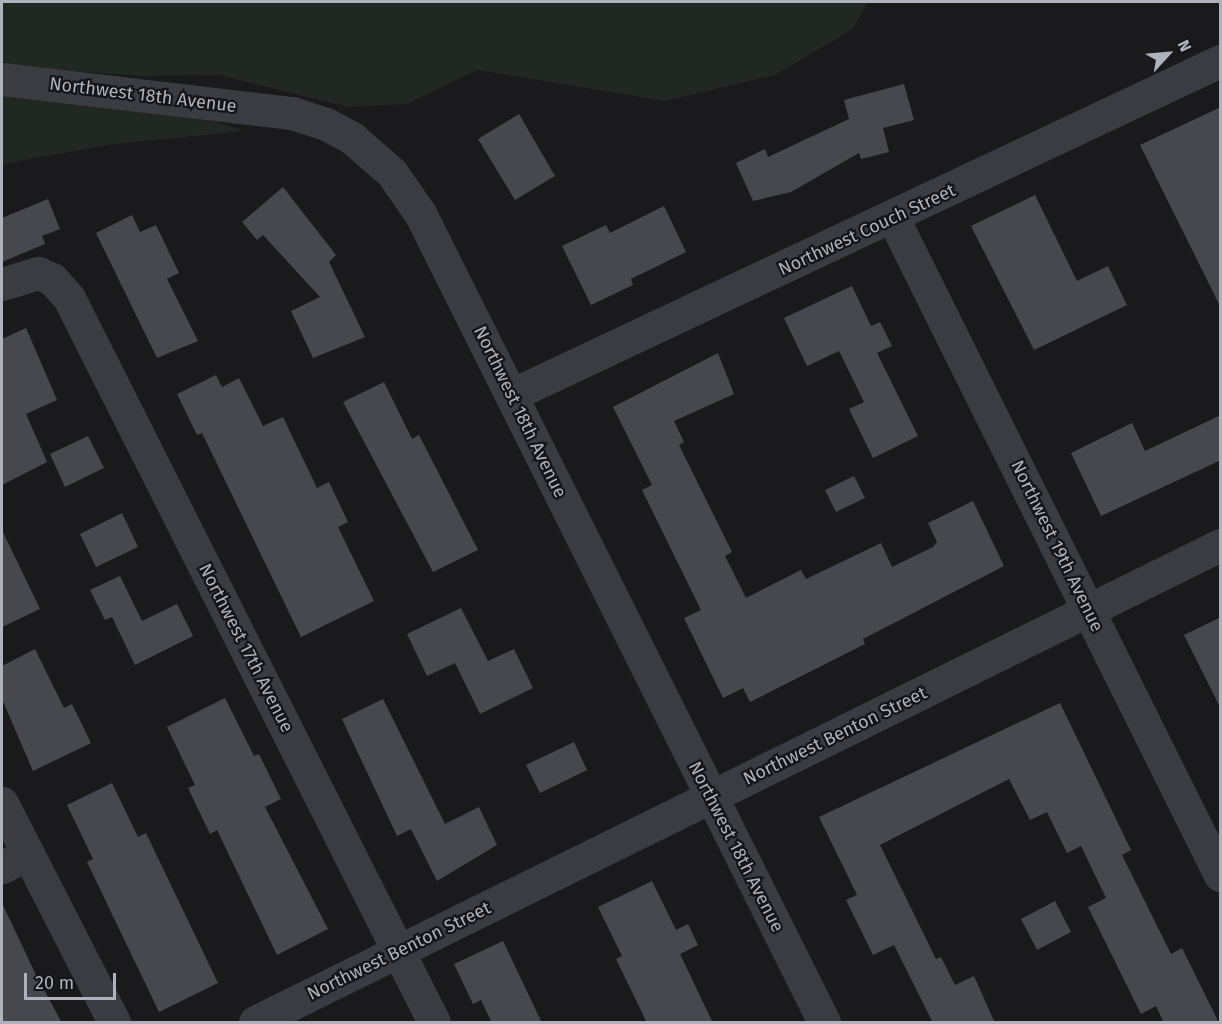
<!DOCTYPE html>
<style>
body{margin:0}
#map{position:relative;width:1222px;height:1024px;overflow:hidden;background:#1a1a1d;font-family:"Fira Sans",sans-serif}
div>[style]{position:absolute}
.green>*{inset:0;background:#202821}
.building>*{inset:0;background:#47484d}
.minor>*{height:33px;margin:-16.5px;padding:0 16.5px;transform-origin:16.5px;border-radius:16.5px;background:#3b3c42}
span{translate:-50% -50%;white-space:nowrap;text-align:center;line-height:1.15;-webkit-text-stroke:4.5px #151518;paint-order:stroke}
.street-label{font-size:18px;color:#adb2bc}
.frame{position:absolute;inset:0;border:3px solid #adb2bc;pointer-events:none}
.north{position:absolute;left:1138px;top:24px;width:60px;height:60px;-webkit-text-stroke:4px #151518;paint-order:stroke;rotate:64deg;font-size:16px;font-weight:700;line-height:24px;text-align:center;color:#adb2bc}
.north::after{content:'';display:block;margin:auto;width:21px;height:27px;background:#adb2bc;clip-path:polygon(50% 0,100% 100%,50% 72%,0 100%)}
.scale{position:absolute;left:24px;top:973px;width:92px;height:27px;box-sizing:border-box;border:3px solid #adb2bc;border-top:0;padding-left:8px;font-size:18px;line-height:21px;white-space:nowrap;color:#adb2bc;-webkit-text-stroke:4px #151518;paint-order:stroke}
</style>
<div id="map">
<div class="green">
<i style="clip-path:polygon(2px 2px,868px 2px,853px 29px,775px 75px,665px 101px,477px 70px,407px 104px,348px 107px,219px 75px,144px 76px,2px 66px)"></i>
<i style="clip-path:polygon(2px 93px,217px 122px,245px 131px,113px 144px,2px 164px)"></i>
</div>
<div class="building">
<i style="clip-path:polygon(904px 84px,914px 120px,883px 128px,889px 152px,861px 159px,859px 153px,791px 192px,753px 201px,736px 163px,765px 149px,768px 157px,849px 119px,844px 100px)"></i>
<i style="clip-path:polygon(1221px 107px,1221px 308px,1140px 145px)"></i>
<i style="clip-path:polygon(519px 114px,555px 176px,515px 200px,478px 139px)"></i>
<i style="clip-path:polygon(283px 187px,336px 255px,329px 262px,365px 337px,313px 358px,291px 311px,320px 297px,263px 235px,257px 240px,242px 222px)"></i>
<i style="clip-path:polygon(1035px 195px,1077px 281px,1108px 266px,1127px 305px,1034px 350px,971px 226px)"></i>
<i style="clip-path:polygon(48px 199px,60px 229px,42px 236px,45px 244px,2px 262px,2px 218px)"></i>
<i style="clip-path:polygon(664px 206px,686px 252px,631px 279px,633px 285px,591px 305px,562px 246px,606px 225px,610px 233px)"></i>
<i style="clip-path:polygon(132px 215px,140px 232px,156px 225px,179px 273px,167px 279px,198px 341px,157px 358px,96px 233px)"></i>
<i style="clip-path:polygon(852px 286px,871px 326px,880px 322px,892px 346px,877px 353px,918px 436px,873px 458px,849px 409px,864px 402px,839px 351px,807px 366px,784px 318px)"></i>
<i style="clip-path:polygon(26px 328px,57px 400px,26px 414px,47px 462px,2px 485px,2px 339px)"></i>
<i style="clip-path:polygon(718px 353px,734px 394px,674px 421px,684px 442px,679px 445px,732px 552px,725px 556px,746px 598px,801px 570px,806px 579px,881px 543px,892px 567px,933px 547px,937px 542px,928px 523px,973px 501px,1004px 566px,863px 639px,865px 644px,750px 702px,743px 688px,723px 698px,684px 618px,701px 610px,642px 490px,652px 485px,613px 407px)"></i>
<i style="clip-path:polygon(216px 375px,222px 387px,239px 378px,263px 426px,283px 417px,317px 488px,329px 482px,348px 522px,338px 527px,374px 601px,301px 637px,202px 433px,197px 435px,177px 394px)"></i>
<i style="clip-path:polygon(384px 382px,412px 439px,419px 435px,478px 550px,433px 572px,343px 402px)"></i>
<i style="clip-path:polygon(1221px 415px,1221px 460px,1101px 516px,1071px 453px,1132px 423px,1145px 451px)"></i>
<i style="clip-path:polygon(88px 436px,104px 468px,65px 487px,50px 454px)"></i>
<i style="clip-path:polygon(854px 476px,865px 498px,836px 512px,825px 490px)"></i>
<i style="clip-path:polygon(122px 513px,138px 547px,96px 567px,80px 534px)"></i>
<i style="clip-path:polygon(2px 530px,40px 609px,2px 627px)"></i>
<i style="clip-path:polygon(120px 576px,142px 621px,177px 604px,193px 636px,135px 665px,112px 617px,105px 620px,90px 590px)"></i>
<i style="clip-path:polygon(461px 608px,488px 661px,514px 649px,533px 688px,480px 714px,455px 663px,427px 676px,407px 634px)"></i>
<i style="clip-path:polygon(1221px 617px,1221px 709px,1184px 635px)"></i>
<i style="clip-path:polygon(35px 649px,64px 708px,72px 704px,91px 743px,33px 771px,2px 699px,2px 666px)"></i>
<i style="clip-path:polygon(225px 698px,254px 756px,259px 754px,281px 799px,265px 807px,328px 929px,277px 955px,217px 830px,210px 834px,188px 788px,195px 785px,167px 727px)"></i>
<i style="clip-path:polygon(383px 699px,445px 824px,479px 807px,497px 845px,437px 881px,411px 829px,397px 836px,342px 719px)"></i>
<i style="clip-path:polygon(1060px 703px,1131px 850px,1122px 855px,1171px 954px,1182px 948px,1219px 1023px,1164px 1023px,1156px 1006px,1141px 1014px,1088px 907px,1106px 898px,1081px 846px,1067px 853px,1047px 812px,1030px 820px,1009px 779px,880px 845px,936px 959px,941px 957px,955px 985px,974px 976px,995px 1023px,933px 1023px,894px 945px,873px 955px,846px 900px,857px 895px,819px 817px)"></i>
<i style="clip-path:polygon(574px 742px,587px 770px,540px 793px,526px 765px)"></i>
<i style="clip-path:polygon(112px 783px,138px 837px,146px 833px,218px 983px,159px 1012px,87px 862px,93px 859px,67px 805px)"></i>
<i style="clip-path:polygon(652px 881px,676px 930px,688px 924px,698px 945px,680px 954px,713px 1023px,647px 1023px,616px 959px,622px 956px,598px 907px)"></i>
<i style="clip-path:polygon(1055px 901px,1071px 932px,1037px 950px,1021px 919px)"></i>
<i style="clip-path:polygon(2px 903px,35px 973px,62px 1023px,2px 1023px)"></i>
<i style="clip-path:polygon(503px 941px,542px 1023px,492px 1023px,481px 1000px,473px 1004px,454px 964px)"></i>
</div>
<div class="minor">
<i style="left:2px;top:79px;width:292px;rotate:6.7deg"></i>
<i style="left:292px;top:113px;width:36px;rotate:18deg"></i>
<i style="left:326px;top:124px;width:30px;rotate:28deg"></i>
<i style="left:352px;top:138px;width:53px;rotate:41.2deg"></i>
<i style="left:392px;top:173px;width:51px;rotate:55.4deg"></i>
<i style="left:421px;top:215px;width:902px;rotate:63.46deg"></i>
<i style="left:893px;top:218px;width:734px;rotate:63.54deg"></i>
<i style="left:2px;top:284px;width:38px;rotate:-17deg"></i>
<i style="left:38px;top:273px;width:15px;rotate:23deg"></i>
<i style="left:52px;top:279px;width:25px;rotate:48deg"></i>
<i style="left:69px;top:298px;width:811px;rotate:63.25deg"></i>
<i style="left:511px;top:395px;width:784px;rotate:-25.22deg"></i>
<i style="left:2px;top:803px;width:246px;rotate:62.9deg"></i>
<i style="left:2px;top:867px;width:29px;rotate:-27deg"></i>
<i style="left:255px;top:1022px;width:1076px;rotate:-26.3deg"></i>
</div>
<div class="street-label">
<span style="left:143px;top:95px;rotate:7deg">Northwest 18th Avenue</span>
<span style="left:867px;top:230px;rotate:-25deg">Northwest Couch Street</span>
<span style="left:520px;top:412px;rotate:64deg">Northwest 18th Avenue</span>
<span style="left:1057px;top:546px;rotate:64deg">Northwest 19th Avenue</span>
<span style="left:246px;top:648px;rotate:63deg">Northwest 17th Avenue</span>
<span style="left:835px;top:736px;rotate:-26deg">Northwest Benton Street</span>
<span style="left:736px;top:847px;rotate:63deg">Northwest 18th Avenue</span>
<span style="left:399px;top:951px;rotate:-26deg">Northwest Benton Street</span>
</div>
<div class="frame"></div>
<div class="north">N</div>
<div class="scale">20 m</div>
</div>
